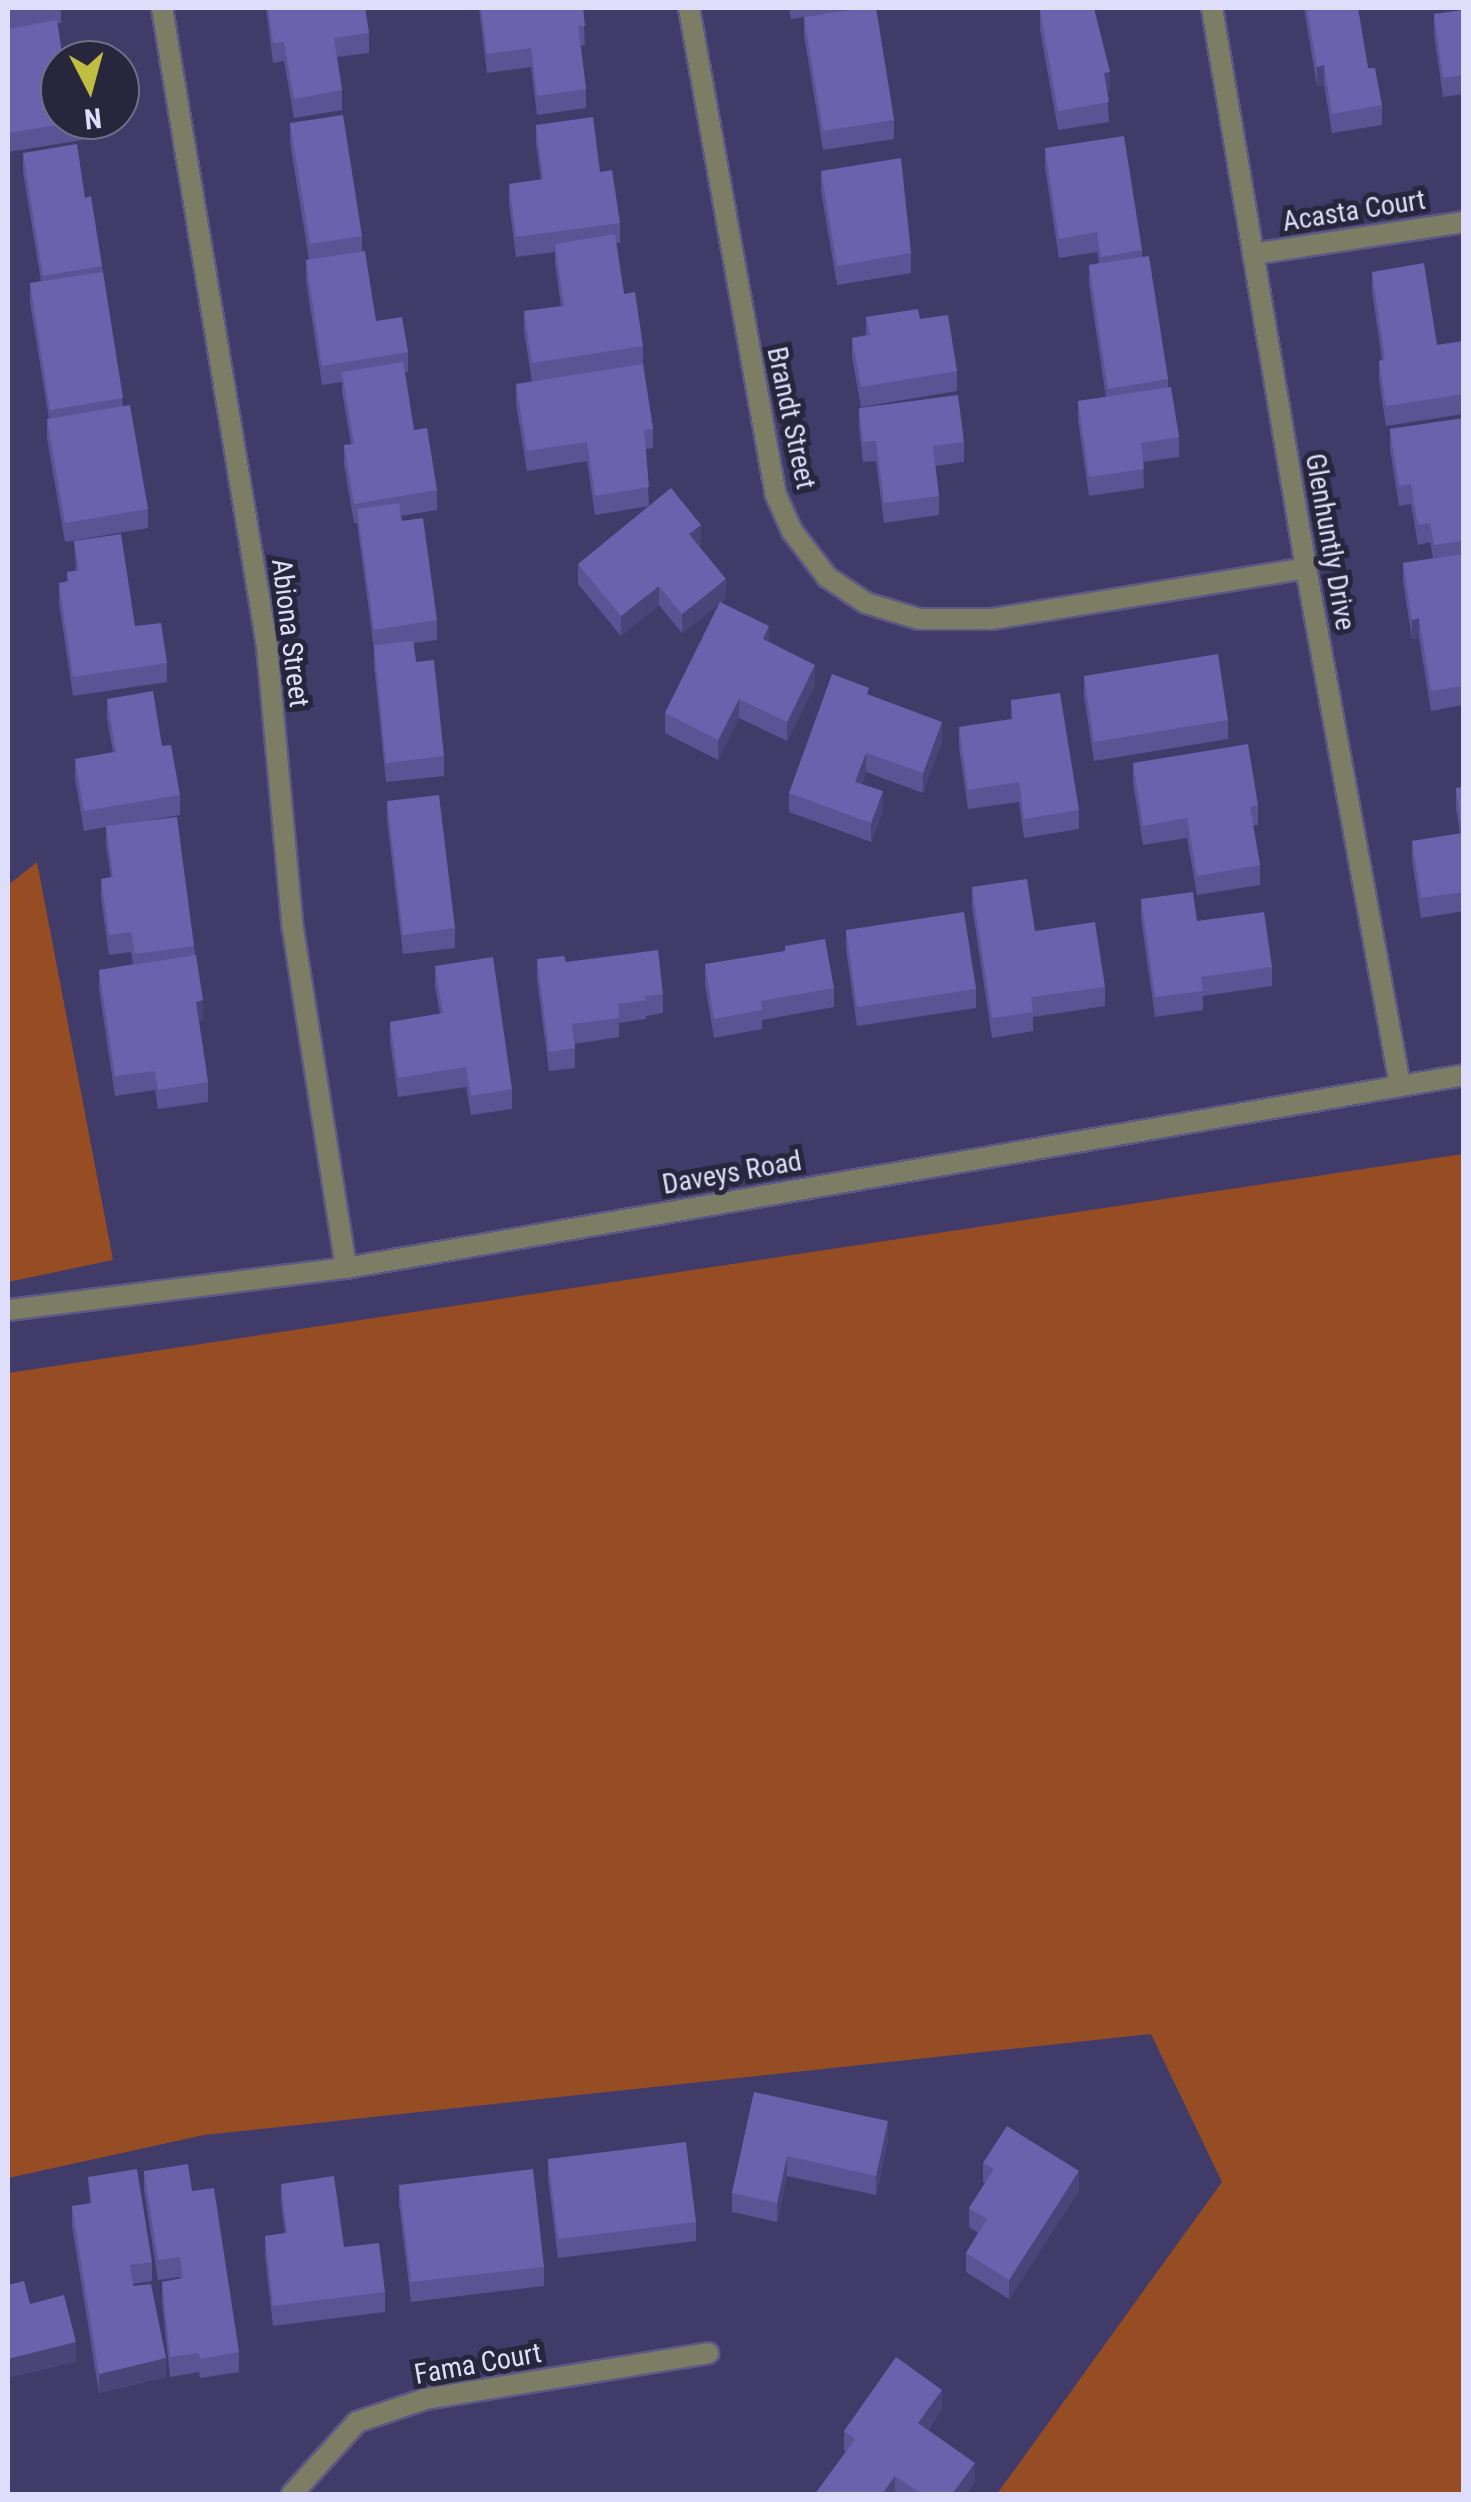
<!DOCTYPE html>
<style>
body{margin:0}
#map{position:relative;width:1471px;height:2502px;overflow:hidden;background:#413b6a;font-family:"Roboto Condensed",sans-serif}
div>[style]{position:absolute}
.green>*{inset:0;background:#964d23}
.roads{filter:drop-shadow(2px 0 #5d5884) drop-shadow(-2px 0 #5d5884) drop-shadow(0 2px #5d5884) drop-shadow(0 -2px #5d5884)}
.street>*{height:20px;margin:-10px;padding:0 10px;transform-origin:10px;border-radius:10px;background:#7d7d65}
.wall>*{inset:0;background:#5c5395}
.shaded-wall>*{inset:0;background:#4b4479}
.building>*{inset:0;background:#6b61ad}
span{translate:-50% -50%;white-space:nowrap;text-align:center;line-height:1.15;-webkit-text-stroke:10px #28263c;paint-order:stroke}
.street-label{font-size:28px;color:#deddfa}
.frame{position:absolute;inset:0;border:10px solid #deddfa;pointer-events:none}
.north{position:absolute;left:40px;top:40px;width:100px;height:100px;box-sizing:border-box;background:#28263c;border:2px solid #716f88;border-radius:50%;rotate:174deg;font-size:28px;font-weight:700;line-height:40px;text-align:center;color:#deddfa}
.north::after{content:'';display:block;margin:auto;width:35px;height:45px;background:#c1bd40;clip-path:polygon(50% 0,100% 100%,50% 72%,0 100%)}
</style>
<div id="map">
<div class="green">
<i style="clip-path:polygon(37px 862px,113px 1260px,8px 1282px,8px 885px)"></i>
<i style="clip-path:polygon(1463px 1154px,1463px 2494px,997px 2494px,1222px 2182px,1151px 2034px,204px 2135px,8px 2178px,8px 1373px)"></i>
</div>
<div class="roads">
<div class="street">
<i style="left:162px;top:8px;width:647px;rotate:80.65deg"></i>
<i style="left:267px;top:646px;width:284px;rotate:84.8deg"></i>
<i style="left:293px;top:929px;width:343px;rotate:81.1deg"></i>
<i style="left:689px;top:8px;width:493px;rotate:79.9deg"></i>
<i style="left:775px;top:493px;width:42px;rotate:65.9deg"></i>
<i style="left:792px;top:531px;width:58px;rotate:52.7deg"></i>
<i style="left:827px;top:577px;width:47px;rotate:33.7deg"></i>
<i style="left:866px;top:603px;width:55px;rotate:16.8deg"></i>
<i style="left:919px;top:619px;width:73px"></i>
<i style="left:992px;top:619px;width:318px;rotate:-9.2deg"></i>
<i style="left:1212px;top:8px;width:568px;rotate:80.47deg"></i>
<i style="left:1306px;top:568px;width:525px;rotate:79.7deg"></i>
<i style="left:1253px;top:254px;width:213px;rotate:-8.6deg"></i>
<i style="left:8px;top:1310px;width:341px;rotate:-7.1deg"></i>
<i style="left:346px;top:1268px;width:1135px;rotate:-9.79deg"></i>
<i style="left:292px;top:2494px;width:97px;rotate:-47.9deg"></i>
<i style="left:357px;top:2422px;width:72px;rotate:-18.7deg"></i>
<i style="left:425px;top:2399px;width:287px;rotate:-9.2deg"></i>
</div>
</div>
<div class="wall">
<i style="clip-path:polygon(8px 8px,61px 8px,61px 23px,57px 23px,63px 60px,82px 120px,82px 140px,8px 152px)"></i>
<i style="clip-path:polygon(266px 8px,365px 8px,369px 33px,369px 53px,337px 57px,342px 90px,342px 110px,294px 118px,284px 61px,273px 63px)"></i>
<i style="clip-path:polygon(479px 8px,583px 8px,585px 45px,581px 46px,586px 89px,586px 108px,537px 115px,531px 67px,487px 73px)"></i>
<i style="clip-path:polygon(789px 8px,876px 8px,894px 120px,894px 139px,823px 150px,804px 36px,804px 17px,836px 12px,791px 19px)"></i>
<i style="clip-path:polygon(1304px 8px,1358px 8px,1368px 68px,1382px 105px,1382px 125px,1332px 133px,1324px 85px,1317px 86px)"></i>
<i style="clip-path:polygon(1040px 10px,1110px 91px,1107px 92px,1109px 122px,1058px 130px,1040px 30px)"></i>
<i style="clip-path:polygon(1464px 10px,1464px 94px,1443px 97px,1434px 34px,1434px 14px)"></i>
<i style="clip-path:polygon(290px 123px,362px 236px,362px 251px,376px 321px,408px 352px,408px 372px,405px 372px,414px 430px,437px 490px,437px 510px,401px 516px,437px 620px,437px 640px,414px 643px,416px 662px,444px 756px,444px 776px,386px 782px,374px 665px,374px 649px,357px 523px,354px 523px,344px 464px,344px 445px,351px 444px,342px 392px,342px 382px,322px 385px,306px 280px,306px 260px,309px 260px,290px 143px)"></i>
<i style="clip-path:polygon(536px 125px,600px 172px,620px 223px,620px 243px,616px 243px,624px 294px,643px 346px,643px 364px,653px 429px,653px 448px,646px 449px,649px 506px,595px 515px,587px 461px,527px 471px,516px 404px,516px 384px,532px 382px,524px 331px,524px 311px,561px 306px,555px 263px,555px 252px,516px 257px,509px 204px,509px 184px,541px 180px,536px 144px)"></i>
<i style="clip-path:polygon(1045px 148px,1142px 250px,1142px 257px,1168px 379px,1168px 387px,1179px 437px,1179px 457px,1143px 462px,1144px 488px,1089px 496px,1078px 420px,1078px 401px,1106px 397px,1089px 284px,1089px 265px,1099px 263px,1097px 252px,1059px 258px,1045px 168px)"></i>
<i style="clip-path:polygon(23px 153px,85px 198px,102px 266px,123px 406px,148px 509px,148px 528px,65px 542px,47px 439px,47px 419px,49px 419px,30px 303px,30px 283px,41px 281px,23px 172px)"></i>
<i style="clip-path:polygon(821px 171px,911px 253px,911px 273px,837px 285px,821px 191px)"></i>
<i style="clip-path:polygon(1372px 272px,1437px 345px,1464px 341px,1464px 414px,1386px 426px,1379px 380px,1379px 361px,1382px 360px,1372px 291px)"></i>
<i style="clip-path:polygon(866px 317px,920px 319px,957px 371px,957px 391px,861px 407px,852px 357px,852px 338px,866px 335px)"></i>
<i style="clip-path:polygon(859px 408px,964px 442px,964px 462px,935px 466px,939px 496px,939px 515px,884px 523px,876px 461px,863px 462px,859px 428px)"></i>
<i style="clip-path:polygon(1464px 418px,1464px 705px,1431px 711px,1419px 638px,1412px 639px,1403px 582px,1403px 563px,1433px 558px,1430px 542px,1418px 545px,1411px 504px,1399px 506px,1390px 449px,1390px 429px)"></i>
<i style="clip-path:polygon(74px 541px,135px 626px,167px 663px,167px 682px,73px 696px,59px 603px,59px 583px,67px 582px,67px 572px,76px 571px)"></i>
<i style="clip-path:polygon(701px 544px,699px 546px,726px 598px,721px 602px,769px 642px,815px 684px,787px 741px,739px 718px,718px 760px,665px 733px,665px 713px,720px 603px,682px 633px,659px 605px,621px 636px,578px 584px,578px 564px)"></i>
<i style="clip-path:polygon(1084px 676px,1228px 720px,1228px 739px,1094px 761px,1084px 696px)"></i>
<i style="clip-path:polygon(869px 695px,942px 741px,923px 793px,866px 772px,862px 784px,883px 811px,871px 842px,789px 812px,789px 793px)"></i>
<i style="clip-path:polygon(107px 699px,162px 746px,180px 795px,180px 815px,140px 822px,194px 946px,203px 1020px,199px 1021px,208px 1082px,208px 1102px,158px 1109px,155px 1090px,115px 1096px,99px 989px,99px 970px,133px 964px,131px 952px,109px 955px,101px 898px,101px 879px,111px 877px,106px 845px,106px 827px,84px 831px,75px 778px,75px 759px,113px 752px,107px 719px)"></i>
<i style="clip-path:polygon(1011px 700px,1079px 810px,1079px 829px,1024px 838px,1019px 802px,968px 809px,959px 747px,959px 727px,1011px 719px)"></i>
<i style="clip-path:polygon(1133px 763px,1258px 805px,1258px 825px,1253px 826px,1260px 865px,1260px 885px,1197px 895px,1187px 838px,1143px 845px,1133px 783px)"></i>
<i style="clip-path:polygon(1464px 787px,1464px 911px,1421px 918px,1412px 860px,1412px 841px,1460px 834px,1456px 808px,1456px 788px)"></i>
<i style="clip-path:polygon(387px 801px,455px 928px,455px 948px,403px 954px,387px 820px)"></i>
<i style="clip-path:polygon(972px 887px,1035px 931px,1105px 987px,1105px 1006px,1033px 1017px,1033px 1031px,992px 1038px,972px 906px)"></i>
<i style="clip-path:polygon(1141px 899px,1197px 921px,1272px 967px,1272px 986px,1203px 996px,1203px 1010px,1155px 1017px,1141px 918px)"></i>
<i style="clip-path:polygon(846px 930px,976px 989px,976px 1008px,857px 1026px,846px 949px)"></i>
<i style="clip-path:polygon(537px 959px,566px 962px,663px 994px,663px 1013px,646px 1016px,646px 1019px,619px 1023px,619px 1037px,575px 1044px,575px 1068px,549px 1071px,537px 979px)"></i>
<i style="clip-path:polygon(705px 964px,834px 988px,834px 1007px,762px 1020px,762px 1029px,714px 1038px,705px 984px)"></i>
<i style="clip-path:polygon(435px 966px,512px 1089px,512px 1109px,471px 1115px,466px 1087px,398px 1097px,390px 1041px,390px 1022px,440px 1014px,435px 986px)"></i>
<i style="clip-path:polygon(754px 2092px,888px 2140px,876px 2195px,787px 2176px,777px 2222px,732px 2212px,732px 2193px)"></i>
<i style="clip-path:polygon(548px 2159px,696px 2222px,696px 2241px,558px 2258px,548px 2178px)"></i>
<i style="clip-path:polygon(983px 2163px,1079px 2190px,1009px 2299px,966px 2272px,966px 2253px,978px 2233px,969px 2227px,969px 2208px,985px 2184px,983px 2182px)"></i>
<i style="clip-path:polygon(144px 2171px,192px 2191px,239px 2352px,239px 2372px,200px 2378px,199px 2372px,170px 2377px,162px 2301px,162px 2282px,180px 2279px,180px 2277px,158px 2280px,144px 2190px)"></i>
<i style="clip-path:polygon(88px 2177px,152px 2262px,152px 2281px,133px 2284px,166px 2377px,99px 2393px,72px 2226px,72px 2206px,90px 2204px)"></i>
<i style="clip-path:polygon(281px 2184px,344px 2247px,385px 2292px,385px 2312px,273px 2326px,265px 2256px,265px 2236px,285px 2233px,281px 2203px)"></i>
<i style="clip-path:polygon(399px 2185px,544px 2267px,544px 2286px,411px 2302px,399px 2204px)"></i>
<i style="clip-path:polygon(942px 2409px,928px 2430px,975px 2482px,966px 2494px,815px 2494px,846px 2452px,844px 2451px,844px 2431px)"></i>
</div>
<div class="shaded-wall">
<i style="clip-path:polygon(1324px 65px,1324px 85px,1317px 86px,1317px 67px)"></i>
<i style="clip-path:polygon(1110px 72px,1110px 91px,1104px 93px,1104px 73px)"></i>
<i style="clip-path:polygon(701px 525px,701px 544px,689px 554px,689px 534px)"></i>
<i style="clip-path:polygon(726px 579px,726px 598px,682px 633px,682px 614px)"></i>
<i style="clip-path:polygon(659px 586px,659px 605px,621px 636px,621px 616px)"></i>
<i style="clip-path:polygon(1419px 618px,1419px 638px,1412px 639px,1412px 620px)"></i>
<i style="clip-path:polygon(769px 626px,769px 646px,763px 639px)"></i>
<i style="clip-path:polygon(815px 665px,815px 684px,787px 741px,787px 722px)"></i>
<i style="clip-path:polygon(739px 699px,739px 718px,718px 760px,718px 740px)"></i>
<i style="clip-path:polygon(942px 722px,942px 741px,923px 793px,923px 773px)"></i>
<i style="clip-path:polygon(866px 753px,866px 772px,855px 801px,855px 782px)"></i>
<i style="clip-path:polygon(883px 791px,883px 811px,871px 842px,871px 823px)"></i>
<i style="clip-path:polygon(203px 1000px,203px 1020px,196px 1021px,196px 1002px)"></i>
<i style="clip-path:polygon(888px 2121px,888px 2140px,876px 2195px,876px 2176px)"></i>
<i style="clip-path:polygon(787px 2156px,787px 2176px,777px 2222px,777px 2203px)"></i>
<i style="clip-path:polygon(1079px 2171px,1079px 2190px,1009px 2299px,1009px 2280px)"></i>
<i style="clip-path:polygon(76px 2342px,76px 2362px,8px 2378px,8px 2359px)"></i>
<i style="clip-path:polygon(166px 2358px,166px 2377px,99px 2393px,99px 2374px)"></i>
<i style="clip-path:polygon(942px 2390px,942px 2409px,918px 2443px,918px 2423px)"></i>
<i style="clip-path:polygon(975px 2463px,975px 2482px,966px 2494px,952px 2494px)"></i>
<i style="clip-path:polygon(895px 2476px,895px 2494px,882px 2494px)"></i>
</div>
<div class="building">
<i style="clip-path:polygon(8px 8px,32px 8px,8px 11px)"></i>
<i style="clip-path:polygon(268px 8px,365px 8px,369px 33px,334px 38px,342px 90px,294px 99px,284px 42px,273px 43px)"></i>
<i style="clip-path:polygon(481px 8px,583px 8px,585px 26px,578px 26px,586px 89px,537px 96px,531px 48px,487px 54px)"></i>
<i style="clip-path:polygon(864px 8px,876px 8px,894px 120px,823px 131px,804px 17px)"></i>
<i style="clip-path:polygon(1056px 8px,1094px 8px,1110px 72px,1104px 73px,1109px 102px,1058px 111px,1040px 10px)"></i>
<i style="clip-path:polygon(1307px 8px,1358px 8px,1368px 68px,1375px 68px,1382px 105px,1332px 114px,1324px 65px,1317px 67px)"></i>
<i style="clip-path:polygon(1464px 10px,1464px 75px,1443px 78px,1434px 14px)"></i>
<i style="clip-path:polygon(57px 20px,63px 60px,60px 60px,60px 120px,82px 121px,8px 133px,8px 29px)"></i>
<i style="clip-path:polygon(343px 115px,362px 236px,310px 244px,290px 123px)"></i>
<i style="clip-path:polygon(593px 117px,600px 172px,612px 170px,620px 223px,516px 237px,509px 184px,543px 179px,536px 125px)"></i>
<i style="clip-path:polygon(1124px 136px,1142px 250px,1101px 257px,1097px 232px,1059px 239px,1045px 148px)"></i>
<i style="clip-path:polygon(77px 144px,85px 198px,91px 196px,102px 266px,43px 276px,23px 153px)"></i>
<i style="clip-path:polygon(901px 158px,911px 253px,837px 266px,821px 171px)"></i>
<i style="clip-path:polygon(615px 234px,624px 294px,635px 292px,643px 346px,532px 363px,524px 311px,564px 306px,555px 244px)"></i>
<i style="clip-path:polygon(365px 251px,376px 321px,402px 317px,408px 352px,322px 366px,306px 260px)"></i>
<i style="clip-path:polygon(1149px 256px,1168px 379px,1108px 389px,1089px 265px)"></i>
<i style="clip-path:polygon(1424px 263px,1437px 345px,1464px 341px,1464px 394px,1386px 406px,1379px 361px,1385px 360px,1372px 272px)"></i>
<i style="clip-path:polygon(103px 272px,123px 398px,50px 410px,30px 283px)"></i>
<i style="clip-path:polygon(918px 309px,920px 319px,948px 315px,957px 371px,861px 387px,852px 338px,870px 335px,866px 317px)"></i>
<i style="clip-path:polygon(403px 362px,414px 430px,427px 428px,437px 490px,354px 504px,344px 445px,354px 444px,342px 372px)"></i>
<i style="clip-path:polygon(643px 364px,653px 429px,644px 430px,649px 487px,595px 496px,587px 442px,527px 451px,516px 384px)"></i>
<i style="clip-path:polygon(1171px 387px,1179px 437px,1141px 443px,1144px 469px,1089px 477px,1078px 401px)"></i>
<i style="clip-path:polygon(958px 395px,964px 442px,933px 446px,939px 496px,884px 503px,876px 441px,863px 442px,859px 408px)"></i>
<i style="clip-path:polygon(130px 405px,148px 509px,65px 523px,47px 419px)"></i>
<i style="clip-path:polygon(1464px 418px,1464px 541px,1434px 545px,1430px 523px,1418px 525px,1411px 484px,1399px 486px,1390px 429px)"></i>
<i style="clip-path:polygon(671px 488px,701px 525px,689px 534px,726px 579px,682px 614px,659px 586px,621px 616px,578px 564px)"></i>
<i style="clip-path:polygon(399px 503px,401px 521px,423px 518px,437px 620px,374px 630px,357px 509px)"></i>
<i style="clip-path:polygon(121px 534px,135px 626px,161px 623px,167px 663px,73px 677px,59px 583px,69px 581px,67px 572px,79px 570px,74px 541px)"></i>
<i style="clip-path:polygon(1464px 554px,1464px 686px,1431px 691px,1419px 618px,1412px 620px,1403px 563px)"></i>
<i style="clip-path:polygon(720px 602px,769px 626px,763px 639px,815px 665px,787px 722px,739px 699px,718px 740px,665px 713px)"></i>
<i style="clip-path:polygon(413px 641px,416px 662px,434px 660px,444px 756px,386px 763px,374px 645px)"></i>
<i style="clip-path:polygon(1218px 654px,1228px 720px,1094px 742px,1084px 676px)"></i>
<i style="clip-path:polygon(832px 674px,869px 688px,867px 694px,942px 722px,923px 773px,866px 753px,855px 782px,883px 791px,871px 823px,789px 793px)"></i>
<i style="clip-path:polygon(153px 691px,162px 746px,171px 745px,180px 795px,84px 811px,75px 759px,116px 752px,107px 699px)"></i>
<i style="clip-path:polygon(1060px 693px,1079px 810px,1024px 819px,1019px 782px,968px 790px,959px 727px,1013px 719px,1011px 700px)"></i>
<i style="clip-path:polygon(1248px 744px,1258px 805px,1250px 807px,1260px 865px,1197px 876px,1187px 818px,1143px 826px,1133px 763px)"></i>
<i style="clip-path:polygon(1464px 787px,1464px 892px,1421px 898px,1412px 841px,1462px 833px,1456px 788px)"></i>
<i style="clip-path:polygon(439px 795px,455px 928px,403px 935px,387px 801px)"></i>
<i style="clip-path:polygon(177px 817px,194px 946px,135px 954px,131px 932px,109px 935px,101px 879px,113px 877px,106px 826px)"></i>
<i style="clip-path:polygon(1027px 879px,1035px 931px,1095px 922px,1105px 987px,1031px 997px,1033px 1012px,992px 1018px,972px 887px)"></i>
<i style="clip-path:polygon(1193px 892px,1197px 921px,1264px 912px,1272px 967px,1201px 977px,1203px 991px,1155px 997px,1141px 899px)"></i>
<i style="clip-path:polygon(964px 912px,976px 989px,857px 1007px,846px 930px)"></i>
<i style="clip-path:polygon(825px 939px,834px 988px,761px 1001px,762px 1010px,714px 1019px,705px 964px,785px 951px,785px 946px)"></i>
<i style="clip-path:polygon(658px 950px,663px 994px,645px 996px,646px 1000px,618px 1004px,619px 1018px,572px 1024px,575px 1048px,549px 1052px,537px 959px,564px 956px,566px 962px)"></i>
<i style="clip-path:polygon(196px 955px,203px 1000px,196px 1002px,208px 1082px,158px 1090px,155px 1071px,115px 1076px,99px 970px)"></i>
<i style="clip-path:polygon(493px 957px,512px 1089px,471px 1096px,466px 1067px,398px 1078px,390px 1022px,443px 1013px,435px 966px)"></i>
<i style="clip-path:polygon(754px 2092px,888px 2121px,876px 2176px,787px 2156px,777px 2203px,732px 2193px)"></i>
<i style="clip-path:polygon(1007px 2126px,1079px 2171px,1009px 2280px,966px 2253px,987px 2219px,969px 2208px,994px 2169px,983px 2163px)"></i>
<i style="clip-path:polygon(686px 2142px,696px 2222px,558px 2239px,548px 2159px)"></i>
<i style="clip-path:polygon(188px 2164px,192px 2191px,214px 2188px,239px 2352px,200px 2359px,199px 2353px,170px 2357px,162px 2282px,183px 2278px,180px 2257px,158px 2260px,144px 2171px)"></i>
<i style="clip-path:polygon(137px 2169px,152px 2262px,130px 2265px,133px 2286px,151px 2284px,166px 2358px,99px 2374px,72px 2206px,92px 2203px,88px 2177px)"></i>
<i style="clip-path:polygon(533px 2169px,544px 2267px,411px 2282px,399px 2185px)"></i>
<i style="clip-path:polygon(334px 2176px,344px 2247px,379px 2243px,385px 2292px,273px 2306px,265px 2236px,287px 2233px,281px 2184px)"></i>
<i style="clip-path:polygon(24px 2281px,30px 2304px,64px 2295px,76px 2342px,8px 2359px,8px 2285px)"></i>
<i style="clip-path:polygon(896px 2357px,942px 2390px,918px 2423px,975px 2463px,952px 2494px,922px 2494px,895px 2476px,882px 2494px,815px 2494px,855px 2439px,844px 2431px)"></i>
</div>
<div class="street-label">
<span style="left:1354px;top:211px;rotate:-9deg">Acasta Court</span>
<span style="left:791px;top:418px;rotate:78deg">Brandt Street</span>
<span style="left:1330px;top:542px;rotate:80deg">Glenhuntly Drive</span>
<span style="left:290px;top:633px;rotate:83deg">Abiona Street</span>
<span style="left:732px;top:1173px;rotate:-10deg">Daveys Road</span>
<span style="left:478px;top:2364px;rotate:-10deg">Fama Court</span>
</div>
<div class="frame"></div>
<div class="north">N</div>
</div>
